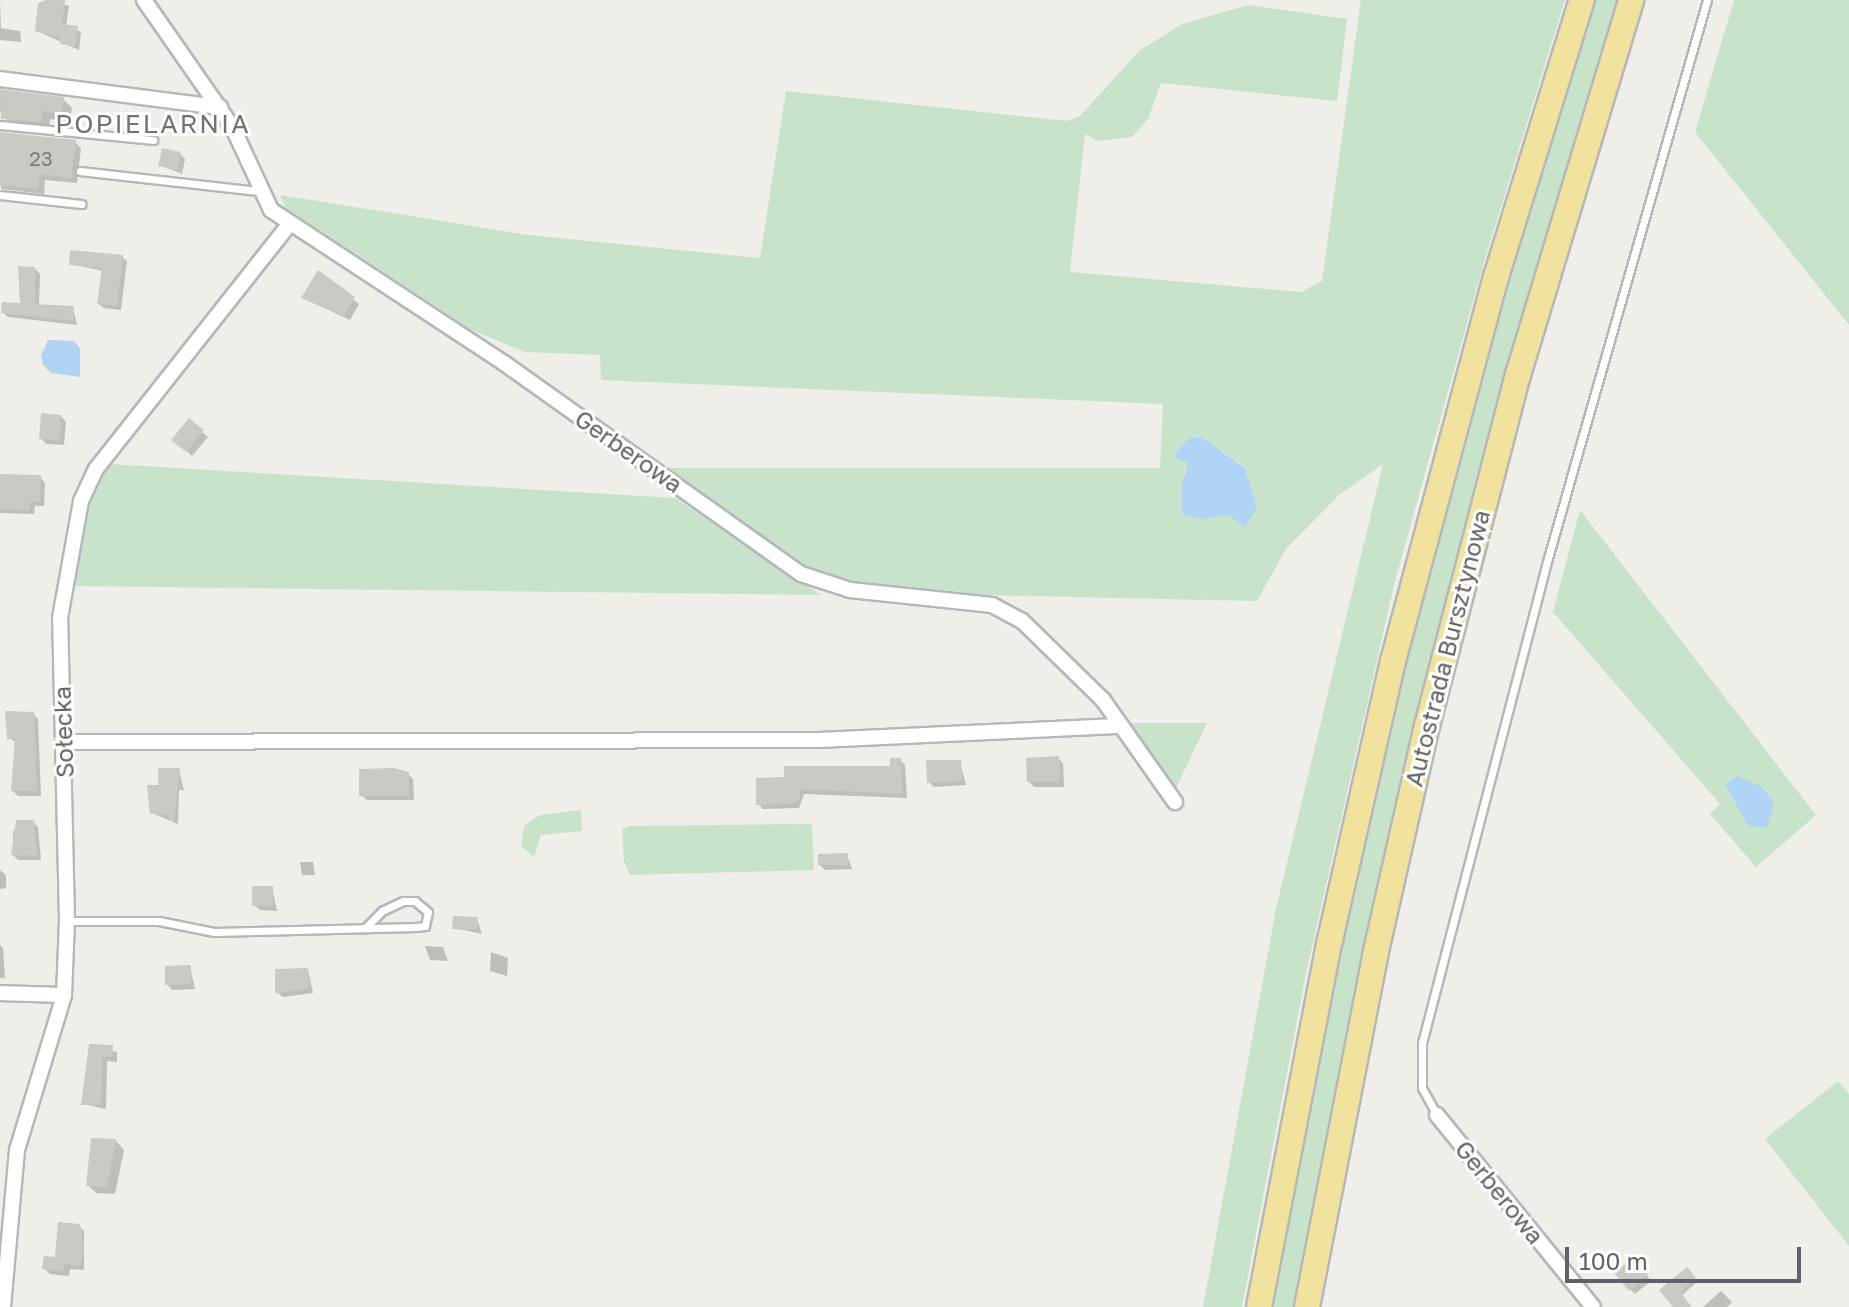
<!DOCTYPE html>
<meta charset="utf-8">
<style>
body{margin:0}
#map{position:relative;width:1849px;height:1307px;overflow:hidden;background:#efeee8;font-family:"Golos Text",sans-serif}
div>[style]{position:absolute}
.green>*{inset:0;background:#c7e4ca}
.water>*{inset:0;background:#b1d3f6}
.shadow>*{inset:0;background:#0003}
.building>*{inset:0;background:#cbc9c4}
.roads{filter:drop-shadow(2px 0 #b5b7ba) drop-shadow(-2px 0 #b5b7ba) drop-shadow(0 2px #b5b7ba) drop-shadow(0 -2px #b5b7ba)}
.service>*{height:7px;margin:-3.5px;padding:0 3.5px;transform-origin:3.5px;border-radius:3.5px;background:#fff}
.minor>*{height:14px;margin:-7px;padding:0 7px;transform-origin:7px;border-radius:7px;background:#fff}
.motorway>*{height:24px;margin:-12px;padding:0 12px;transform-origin:12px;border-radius:12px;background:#f1e29d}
span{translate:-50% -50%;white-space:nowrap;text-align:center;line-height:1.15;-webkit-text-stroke:6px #fff;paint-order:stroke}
.number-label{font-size:20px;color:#7a7c7e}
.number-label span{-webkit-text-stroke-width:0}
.street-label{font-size:24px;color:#5f6266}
.neighbourhood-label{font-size:26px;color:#707378;letter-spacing:2px}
.scale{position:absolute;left:1565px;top:1247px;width:236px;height:36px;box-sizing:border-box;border:4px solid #5f6266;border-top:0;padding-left:10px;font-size:24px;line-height:28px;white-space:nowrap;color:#5f6266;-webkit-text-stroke:6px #fff;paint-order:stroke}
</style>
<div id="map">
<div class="green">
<i style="clip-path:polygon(evenodd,1361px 0,1565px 0,1485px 259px,1395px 581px,1307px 969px,1242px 1307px,1203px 1307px,1276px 909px,1383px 464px,1339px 495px,1286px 549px,1257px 601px,980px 595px,848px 584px,805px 569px,665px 468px,1160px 468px,1163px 404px,601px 380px,600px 355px,525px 352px,472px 330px,286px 208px,280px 195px,529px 235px,760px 258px,786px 91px,1067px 121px,1080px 116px,1139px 51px,1182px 24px,1248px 5px,1347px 19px,1337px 101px,1161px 83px,1148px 119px,1132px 137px,1097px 141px,1085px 134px,1070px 272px,1301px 292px,1322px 281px,1361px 0,1203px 438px,1245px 467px,1257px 507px,1200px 519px,1184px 472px,1203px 438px)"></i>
<i style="clip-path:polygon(1592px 0,1621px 0,1559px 200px,1297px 1307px,1269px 1307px,1319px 1042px,1398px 684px,1532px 194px)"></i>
<i style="clip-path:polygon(1734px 0,1849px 0,1849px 325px,1695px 132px)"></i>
<i style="clip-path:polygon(109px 464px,675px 498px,821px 595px,72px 586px,90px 505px)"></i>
<i style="clip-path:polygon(1580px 510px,1816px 815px,1756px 867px,1710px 814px,1720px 804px,1553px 612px)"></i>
<i style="clip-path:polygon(1126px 723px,1207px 723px,1175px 790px)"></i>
<i style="clip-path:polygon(581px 810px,582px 831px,541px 835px,534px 857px,521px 846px,524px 826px,540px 815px)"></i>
<i style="clip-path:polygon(812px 824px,814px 870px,630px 875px,624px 861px,622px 829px,629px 826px)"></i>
<i style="clip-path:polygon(1838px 1081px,1849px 1094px,1849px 1246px,1765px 1139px)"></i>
</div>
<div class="water">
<i style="clip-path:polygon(48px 340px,74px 341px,80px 348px,80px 377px,51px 373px,43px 365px,41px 356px)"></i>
<i style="clip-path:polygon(1189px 438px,1203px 438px,1245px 468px,1257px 507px,1245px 528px,1229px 515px,1200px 519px,1182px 514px,1182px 484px,1188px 463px,1173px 457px)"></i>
<i style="clip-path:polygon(1737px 776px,1762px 787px,1774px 803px,1767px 827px,1748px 826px,1725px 784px)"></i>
</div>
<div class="shadow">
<i style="clip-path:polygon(0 0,1px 28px,20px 31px,21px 42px,0 40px)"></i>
<i style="clip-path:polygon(48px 0,69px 6px,66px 26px,81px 32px,79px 50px,37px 31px)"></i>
<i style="clip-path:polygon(0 90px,63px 99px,72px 108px,70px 122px,50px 119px,49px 130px,12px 126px,0 111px)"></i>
<i style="clip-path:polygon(0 134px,75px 142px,81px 148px,77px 183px,45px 180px,44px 194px,1px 189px)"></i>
<i style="clip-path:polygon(180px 154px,185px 159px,182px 174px,160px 165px)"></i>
<i style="clip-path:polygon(122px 257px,127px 261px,121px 310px,104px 308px,99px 304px,103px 271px,71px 264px)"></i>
<i style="clip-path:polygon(35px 269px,40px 274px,39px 306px,73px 308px,77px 325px,8px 317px,3px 312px,22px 305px)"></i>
<i style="clip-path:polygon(318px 273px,359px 304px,350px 320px,303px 298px)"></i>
<i style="clip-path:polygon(61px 416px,66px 422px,64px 445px,46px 444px,41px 438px)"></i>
<i style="clip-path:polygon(189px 421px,208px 437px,192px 456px,179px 444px)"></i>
<i style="clip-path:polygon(0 476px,40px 477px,45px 483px,44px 506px,35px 506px,34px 514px,0 513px)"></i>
<i style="clip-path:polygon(33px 714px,38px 719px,41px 796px,18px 796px,13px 791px,17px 743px,9px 738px)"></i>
<i style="clip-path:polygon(1058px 758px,1063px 763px,1064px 787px,1034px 787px,1029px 782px)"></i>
<i style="clip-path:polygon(900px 760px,905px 765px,907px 798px,804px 794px,799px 808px,763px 809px,758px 804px,786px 779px,892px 768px)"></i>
<i style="clip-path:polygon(960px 762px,966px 785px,934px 787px,929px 782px)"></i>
<i style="clip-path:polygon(179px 770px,184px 790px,179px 790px,178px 824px,152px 813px,160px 787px)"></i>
<i style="clip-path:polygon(408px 774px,413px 779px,414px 800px,367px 800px,361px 795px)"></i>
<i style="clip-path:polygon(33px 822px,38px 827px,41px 860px,18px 860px,13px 855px,13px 831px)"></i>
<i style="clip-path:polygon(847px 855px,852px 869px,825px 870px,820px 865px)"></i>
<i style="clip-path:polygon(300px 862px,313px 862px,315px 875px,302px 875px)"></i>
<i style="clip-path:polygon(0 870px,6px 875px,6px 888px,0 889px)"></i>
<i style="clip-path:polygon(272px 888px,277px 911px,260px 910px,254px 905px)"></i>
<i style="clip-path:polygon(477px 919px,482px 934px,454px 928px)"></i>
<i style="clip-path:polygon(0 945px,3px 948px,5px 978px,0 978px)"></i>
<i style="clip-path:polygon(425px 946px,443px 947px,448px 961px,430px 960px)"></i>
<i style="clip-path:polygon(491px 952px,508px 958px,507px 976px,490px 971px)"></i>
<i style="clip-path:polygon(190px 967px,195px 989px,172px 990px,167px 984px)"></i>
<i style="clip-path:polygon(308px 970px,313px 993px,283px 997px,277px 992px)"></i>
<i style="clip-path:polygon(91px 1046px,117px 1052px,117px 1062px,107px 1061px,106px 1109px,83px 1104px)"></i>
<i style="clip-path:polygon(93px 1140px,116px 1141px,124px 1150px,115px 1194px,96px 1193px,88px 1185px)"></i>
<i style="clip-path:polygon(79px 1226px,84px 1231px,84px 1270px,70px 1269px,69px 1276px,50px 1274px,45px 1269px)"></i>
<i style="clip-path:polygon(1639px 1265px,1651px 1281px,1635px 1294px,1630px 1289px)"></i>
<i style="clip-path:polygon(1687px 1270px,1697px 1282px,1681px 1296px,1690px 1307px,1676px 1307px,1662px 1290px)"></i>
<i style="clip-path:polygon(1721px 1291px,1732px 1302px,1727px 1307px,1703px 1307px)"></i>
</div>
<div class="building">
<i style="clip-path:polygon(46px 0,65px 0,62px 24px,78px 26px,75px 46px,60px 44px,60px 37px,35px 31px,38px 3px)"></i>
<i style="clip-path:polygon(0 89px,64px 97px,62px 114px,42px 111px,41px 122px,1px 119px)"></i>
<i style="clip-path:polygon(0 132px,76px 140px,71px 178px,40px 174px,38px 189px,0 185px)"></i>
<i style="clip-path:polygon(162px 148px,181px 152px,177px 170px,158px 166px)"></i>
<i style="clip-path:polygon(70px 250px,123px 255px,117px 306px,97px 304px,102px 268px,69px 265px)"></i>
<i style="clip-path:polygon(18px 266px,35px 267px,35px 304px,74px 306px,73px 321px,1px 313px,2px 302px,20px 303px)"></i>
<i style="clip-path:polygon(318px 270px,355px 297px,344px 316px,301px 298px)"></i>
<i style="clip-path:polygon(41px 413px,61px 415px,60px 441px,39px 439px)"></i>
<i style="clip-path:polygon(189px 418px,204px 430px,186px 452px,171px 440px)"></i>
<i style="clip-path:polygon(0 474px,41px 475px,40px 502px,30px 502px,30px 510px,0 509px)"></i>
<i style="clip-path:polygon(5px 711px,34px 712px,37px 791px,11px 791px,15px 739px,7px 739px)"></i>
<i style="clip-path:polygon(1059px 756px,1060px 782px,1027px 782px,1026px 758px)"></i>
<i style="clip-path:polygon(890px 758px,901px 758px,902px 794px,800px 789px,800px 799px,793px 804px,756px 805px,756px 778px,784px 777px,784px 766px,890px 766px)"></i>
<i style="clip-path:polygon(926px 760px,961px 760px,962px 781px,927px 783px)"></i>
<i style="clip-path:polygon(158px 768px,180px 768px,174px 823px,165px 814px,150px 814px,147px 785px,158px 785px)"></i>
<i style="clip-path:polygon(394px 768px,409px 772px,409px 796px,359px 796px,359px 769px)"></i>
<i style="clip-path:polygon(16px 820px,34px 820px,37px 856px,11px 855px)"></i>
<i style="clip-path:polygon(848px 853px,848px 865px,818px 865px,818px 854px)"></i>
<i style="clip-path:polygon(252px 886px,273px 886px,273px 906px,252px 906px)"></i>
<i style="clip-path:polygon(453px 916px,478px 917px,477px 930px,452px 929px)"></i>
<i style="clip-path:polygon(191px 965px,191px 984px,165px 985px,165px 966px)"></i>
<i style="clip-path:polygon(308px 968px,309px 989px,275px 993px,275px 969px)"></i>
<i style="clip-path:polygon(89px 1044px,113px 1045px,112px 1057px,102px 1057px,101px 1105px,81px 1105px)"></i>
<i style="clip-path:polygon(91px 1138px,116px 1139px,107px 1187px,86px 1186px)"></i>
<i style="clip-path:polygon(58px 1222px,80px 1224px,84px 1248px,80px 1266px,65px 1264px,64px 1271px,42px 1269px,44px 1256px,55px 1257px)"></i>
<i style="clip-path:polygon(1634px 1257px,1648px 1275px,1629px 1291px,1614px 1273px)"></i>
<i style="clip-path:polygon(1687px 1267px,1696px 1278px,1680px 1292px,1692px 1307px,1673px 1307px,1659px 1290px)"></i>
</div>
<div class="roads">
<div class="service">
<i style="left:0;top:125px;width:154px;rotate:5.6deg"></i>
<i style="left:80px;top:171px;width:179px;rotate:6.4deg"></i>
<i style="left:0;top:195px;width:82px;rotate:6.3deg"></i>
<i style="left:68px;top:921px;width:91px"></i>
<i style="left:159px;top:921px;width:56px;rotate:11.3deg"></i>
<i style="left:214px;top:932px;width:202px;rotate:-1.4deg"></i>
<i style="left:416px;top:927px;width:9px;rotate:-6deg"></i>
<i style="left:425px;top:926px;width:14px;rotate:-78deg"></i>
<i style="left:428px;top:912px;width:17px;rotate:-140deg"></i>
<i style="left:415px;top:901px;width:12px;rotate:180deg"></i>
<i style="left:403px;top:901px;width:23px;rotate:155deg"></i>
<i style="left:382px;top:911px;width:24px;rotate:135deg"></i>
<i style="left:1437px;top:1115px;width:31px;rotate:-119deg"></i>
<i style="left:1422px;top:1088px;width:45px;rotate:-90deg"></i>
<i style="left:1422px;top:1043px;width:501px;rotate:-75.44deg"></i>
<i style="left:1548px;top:558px;width:580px;rotate:-74.1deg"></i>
</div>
<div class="minor">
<i style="left:144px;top:0;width:156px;rotate:55.2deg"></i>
<i style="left:233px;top:128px;width:90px;rotate:65.1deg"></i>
<i style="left:271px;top:210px;width:279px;rotate:33.3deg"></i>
<i style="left:504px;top:363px;width:364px;rotate:35.4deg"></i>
<i style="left:801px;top:574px;width:52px;rotate:18.1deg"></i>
<i style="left:850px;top:590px;width:143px;rotate:6deg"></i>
<i style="left:992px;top:605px;width:34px;rotate:28deg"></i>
<i style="left:1022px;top:621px;width:113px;rotate:44.3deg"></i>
<i style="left:1103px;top:700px;width:125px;rotate:54.8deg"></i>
<i style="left:0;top:79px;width:222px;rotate:7.3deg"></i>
<i style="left:65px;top:742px;width:756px;rotate:-0.15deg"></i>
<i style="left:821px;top:740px;width:300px;rotate:-2.7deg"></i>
<i style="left:0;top:993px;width:64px;rotate:1.8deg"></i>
<i style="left:1437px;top:1115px;width:247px;rotate:50.9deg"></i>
<i style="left:3px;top:1307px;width:158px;rotate:-84.9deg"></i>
<i style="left:17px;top:1150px;width:162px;rotate:-73.1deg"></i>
<i style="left:64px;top:995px;width:74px;rotate:-87.7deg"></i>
<i style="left:67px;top:921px;width:303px;rotate:-91.3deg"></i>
<i style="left:60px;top:618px;width:119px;rotate:-79.8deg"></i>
<i style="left:81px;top:501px;width:35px;rotate:-65deg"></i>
<i style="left:96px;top:469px;width:313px;rotate:-51.7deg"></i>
</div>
<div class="motorway">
<i style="left:1259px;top:1307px;width:374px;rotate:-79.1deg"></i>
<i style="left:1330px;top:940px;width:286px;rotate:-77.3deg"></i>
<i style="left:1393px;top:661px;width:398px;rotate:-75deg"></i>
<i style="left:1496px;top:277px;width:290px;rotate:-72.8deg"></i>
<i style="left:1307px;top:1307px;width:358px;rotate:-79deg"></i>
<i style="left:1375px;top:956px;width:236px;rotate:-77.3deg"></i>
<i style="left:1427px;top:726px;width:363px;rotate:-75.5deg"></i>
<i style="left:1518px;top:375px;width:392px;rotate:-73.2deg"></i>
</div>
</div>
<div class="number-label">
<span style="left:41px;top:158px">23</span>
</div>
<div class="street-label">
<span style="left:629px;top:451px;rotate:35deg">Gerberowa</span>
<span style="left:1447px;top:648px;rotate:-76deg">Autostrada Bursztynowa</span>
<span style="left:63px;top:732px;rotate:-92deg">Sołecka</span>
<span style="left:1500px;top:1192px;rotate:51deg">Gerberowa</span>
</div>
<div class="neighbourhood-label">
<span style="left:153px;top:124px">POPIELARNIA</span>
</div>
<div class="scale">100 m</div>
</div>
